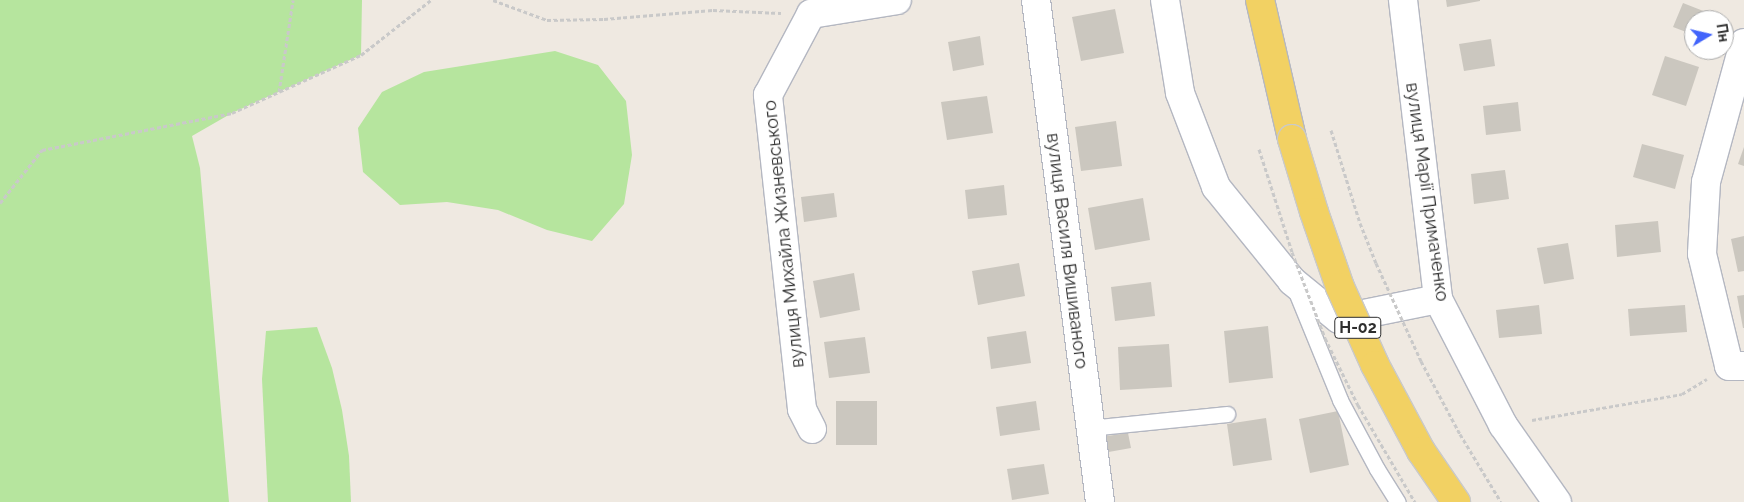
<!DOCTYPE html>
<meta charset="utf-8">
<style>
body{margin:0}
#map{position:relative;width:1744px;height:502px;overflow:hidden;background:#efe9e1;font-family:Raleway,sans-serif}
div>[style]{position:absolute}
.green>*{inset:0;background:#b6e59e}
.building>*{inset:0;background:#cbc7bf}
.path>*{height:3px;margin-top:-1.5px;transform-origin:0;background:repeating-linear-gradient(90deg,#c9c9c9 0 4px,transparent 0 6.5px)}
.roads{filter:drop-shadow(1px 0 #b4b7c1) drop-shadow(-1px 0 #b4b7c1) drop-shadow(0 1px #b4b7c1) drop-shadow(0 -1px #b4b7c1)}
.service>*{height:15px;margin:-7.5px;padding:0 7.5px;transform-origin:7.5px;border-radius:7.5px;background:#fff}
.minor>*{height:28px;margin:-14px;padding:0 14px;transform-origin:14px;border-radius:14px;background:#fff}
.primary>*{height:28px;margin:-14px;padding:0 14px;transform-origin:14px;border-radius:14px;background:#f2d163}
.path-bridge>*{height:3px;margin-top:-1.5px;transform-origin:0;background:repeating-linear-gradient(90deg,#c9c9c9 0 4px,transparent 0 6.5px)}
.bridges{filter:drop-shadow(1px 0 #c9c9c9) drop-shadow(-1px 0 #c9c9c9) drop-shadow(0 1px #c9c9c9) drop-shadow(0 -1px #c9c9c9)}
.primary-bridge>*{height:28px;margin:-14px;padding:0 14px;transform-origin:14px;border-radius:14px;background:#f2d163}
span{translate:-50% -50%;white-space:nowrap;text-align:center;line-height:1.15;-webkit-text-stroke:5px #fff;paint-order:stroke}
.shield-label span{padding:1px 4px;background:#fff;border:1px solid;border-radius:4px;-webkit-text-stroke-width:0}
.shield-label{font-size:16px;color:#2e2e2e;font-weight:700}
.street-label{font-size:18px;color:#2e2e2e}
.north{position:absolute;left:1684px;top:10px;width:50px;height:50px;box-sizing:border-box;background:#fff;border:1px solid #ababab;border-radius:50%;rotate:81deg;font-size:14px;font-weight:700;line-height:20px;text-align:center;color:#2e2e2e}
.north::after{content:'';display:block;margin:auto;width:18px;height:22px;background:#4264fb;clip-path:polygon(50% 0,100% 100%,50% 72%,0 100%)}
</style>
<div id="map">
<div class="green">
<i style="clip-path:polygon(0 0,362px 0,361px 55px,232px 113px,192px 136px,200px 168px,229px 502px,0 502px)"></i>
<i style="clip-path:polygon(555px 51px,598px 65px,626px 101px,632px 155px,624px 204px,592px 241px,547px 230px,498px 210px,447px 202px,400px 205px,363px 172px,358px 128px,382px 92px,424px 72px)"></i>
<i style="clip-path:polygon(317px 327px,332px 368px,342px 410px,349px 456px,351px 502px,268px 502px,262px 379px,266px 331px)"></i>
</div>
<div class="building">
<i style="clip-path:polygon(1446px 0,1480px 0,1480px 1px,1447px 7px)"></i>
<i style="clip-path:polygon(1683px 3px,1711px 14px,1709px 20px,1694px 20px,1694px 35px,1673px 27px)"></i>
<i style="clip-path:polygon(1115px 9px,1124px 53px,1081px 61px,1072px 17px)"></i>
<i style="clip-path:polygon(980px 36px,984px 65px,953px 71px,948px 42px)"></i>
<i style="clip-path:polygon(1491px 39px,1495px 66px,1464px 71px,1459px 44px)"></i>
<i style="clip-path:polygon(1665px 56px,1699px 67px,1686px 106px,1652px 95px)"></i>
<i style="clip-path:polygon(987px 96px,993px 133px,947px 140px,941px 102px)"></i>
<i style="clip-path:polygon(1518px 102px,1521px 131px,1486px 135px,1483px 106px)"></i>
<i style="clip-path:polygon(1116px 121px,1122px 166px,1081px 171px,1075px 127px)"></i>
<i style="clip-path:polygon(1642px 144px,1684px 155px,1675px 189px,1633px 177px)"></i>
<i style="clip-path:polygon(1744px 147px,1744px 166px,1738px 164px)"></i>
<i style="clip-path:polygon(1505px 170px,1509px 199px,1474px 204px,1471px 174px)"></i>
<i style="clip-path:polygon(1004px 185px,1007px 215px,968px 219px,965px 190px)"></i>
<i style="clip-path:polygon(834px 193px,837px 217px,804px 222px,801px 197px)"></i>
<i style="clip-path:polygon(1143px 198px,1150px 240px,1095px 250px,1088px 208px)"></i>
<i style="clip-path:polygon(1658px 221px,1661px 252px,1617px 257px,1615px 225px)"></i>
<i style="clip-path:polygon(1744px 236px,1744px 271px,1738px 272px,1731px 239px)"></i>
<i style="clip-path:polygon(1568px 243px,1574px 279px,1544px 284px,1537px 248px)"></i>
<i style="clip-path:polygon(1019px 263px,1025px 296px,978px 305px,972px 271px)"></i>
<i style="clip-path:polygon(854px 273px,860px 310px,820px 318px,813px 281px)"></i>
<i style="clip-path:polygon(1151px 282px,1155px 316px,1115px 321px,1111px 287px)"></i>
<i style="clip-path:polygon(1744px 295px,1744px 328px,1743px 328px,1737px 296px)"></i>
<i style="clip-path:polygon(1539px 305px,1542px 334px,1499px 338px,1496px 310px)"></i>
<i style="clip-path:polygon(1685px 305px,1687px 332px,1630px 336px,1628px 309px)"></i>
<i style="clip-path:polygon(1268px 326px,1273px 378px,1229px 383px,1224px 331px)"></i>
<i style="clip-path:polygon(1026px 331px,1031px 363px,991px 369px,987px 337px)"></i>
<i style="clip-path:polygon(865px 337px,870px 373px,829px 378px,824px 342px)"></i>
<i style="clip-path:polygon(1169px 344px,1172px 387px,1120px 390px,1118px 347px)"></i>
<i style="clip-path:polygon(836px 401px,877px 401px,877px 445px,836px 445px)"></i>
<i style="clip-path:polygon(1036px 401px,1040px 430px,1000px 436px,996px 407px)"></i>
<i style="clip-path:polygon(1338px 411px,1349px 465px,1310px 473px,1299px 419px)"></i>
<i style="clip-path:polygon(1266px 418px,1272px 460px,1233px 466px,1227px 424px)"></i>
<i style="clip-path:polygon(1128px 433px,1131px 448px,1103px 453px,1100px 437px)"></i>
<i style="clip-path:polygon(1044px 464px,1049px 494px,1012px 500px,1007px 469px)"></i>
</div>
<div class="path">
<i style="left:493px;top:0;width:58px;rotate:20.3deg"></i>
<i style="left:547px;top:20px;width:57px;rotate:-1deg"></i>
<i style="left:604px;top:19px;width:109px;rotate:-4.7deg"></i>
<i style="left:713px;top:10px;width:68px;rotate:2.5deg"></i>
<i style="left:279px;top:92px;width:93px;rotate:-81.3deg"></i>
<i style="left:0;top:203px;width:68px;rotate:-51.6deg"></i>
<i style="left:42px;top:150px;width:194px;rotate:-11deg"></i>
<i style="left:232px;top:113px;width:141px;rotate:-24.2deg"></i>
<i style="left:361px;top:55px;width:89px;rotate:-38.2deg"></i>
<i style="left:1532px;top:420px;width:152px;rotate:-9.8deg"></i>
<i style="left:1682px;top:394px;width:29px;rotate:-31deg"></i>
</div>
<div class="roads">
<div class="service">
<i style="left:1294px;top:287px;width:122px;rotate:67.8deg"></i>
<i style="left:1340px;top:400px;width:78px;rotate:61.8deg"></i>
<i style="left:1377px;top:469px;width:39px;rotate:58deg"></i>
<i style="left:1089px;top:428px;width:139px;rotate:-5.8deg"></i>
</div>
<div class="minor">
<i style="left:1036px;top:0;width:506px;rotate:82.73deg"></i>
<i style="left:1165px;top:0;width:94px;rotate:80.8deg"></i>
<i style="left:1180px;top:93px;width:101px;rotate:69deg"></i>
<i style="left:1216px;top:187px;width:121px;rotate:51deg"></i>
<i style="left:1292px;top:281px;width:60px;rotate:39deg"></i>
<i style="left:1339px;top:319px;width:101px;rotate:-11.4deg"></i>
<i style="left:1403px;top:0;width:301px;rotate:83.3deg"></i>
<i style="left:1438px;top:299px;width:142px;rotate:62.7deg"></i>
<i style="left:1503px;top:425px;width:94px;rotate:55deg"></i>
<i style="left:1744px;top:43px;width:144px;rotate:105.3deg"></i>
<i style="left:1706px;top:182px;width:72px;rotate:93.2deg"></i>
<i style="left:1702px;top:254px;width:115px;rotate:76.4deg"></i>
<i style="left:1729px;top:366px;width:15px"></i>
<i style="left:812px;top:429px;width:22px;rotate:-117deg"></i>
<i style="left:802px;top:409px;width:316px;rotate:-96.2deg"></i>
<i style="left:768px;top:95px;width:92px;rotate:-62deg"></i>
<i style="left:811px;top:14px;width:87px;rotate:-9.2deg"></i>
</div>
<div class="primary">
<i style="left:1260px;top:0;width:143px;rotate:77deg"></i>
</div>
</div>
<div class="path-bridge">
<i style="left:1331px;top:130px;width:97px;rotate:72.7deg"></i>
<i style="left:1360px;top:223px;width:43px;rotate:68.2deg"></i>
<i style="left:1376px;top:263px;width:108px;rotate:65.3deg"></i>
<i style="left:1421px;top:361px;width:83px;rotate:61.9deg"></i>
<i style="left:1460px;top:434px;width:79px;rotate:58.9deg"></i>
<i style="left:1259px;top:149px;width:108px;rotate:72.2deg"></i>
<i style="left:1292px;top:252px;width:92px;rotate:69deg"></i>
<i style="left:1325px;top:338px;width:75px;rotate:63.8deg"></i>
<i style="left:1358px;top:405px;width:113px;rotate:59.6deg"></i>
</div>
<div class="bridges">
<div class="primary-bridge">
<i style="left:1292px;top:139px;width:76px;rotate:73.2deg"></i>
<i style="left:1314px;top:212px;width:79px;rotate:70.9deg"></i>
<i style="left:1340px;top:287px;width:85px;rotate:65.8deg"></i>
<i style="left:1375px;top:365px;width:98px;rotate:61.9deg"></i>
<i style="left:1421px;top:451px;width:62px;rotate:55.5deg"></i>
</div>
</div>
<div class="shield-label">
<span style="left:1358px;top:328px">Н-02</span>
</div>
<div class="street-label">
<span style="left:1427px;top:192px;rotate:82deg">вулиця Марії Примаченко</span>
<span style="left:784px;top:234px;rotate:-96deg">вулиця Михайла Жизневського</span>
<span style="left:1067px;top:251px;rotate:83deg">вулиця Василя Вишиваного</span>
</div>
<div class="north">Пн</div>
</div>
